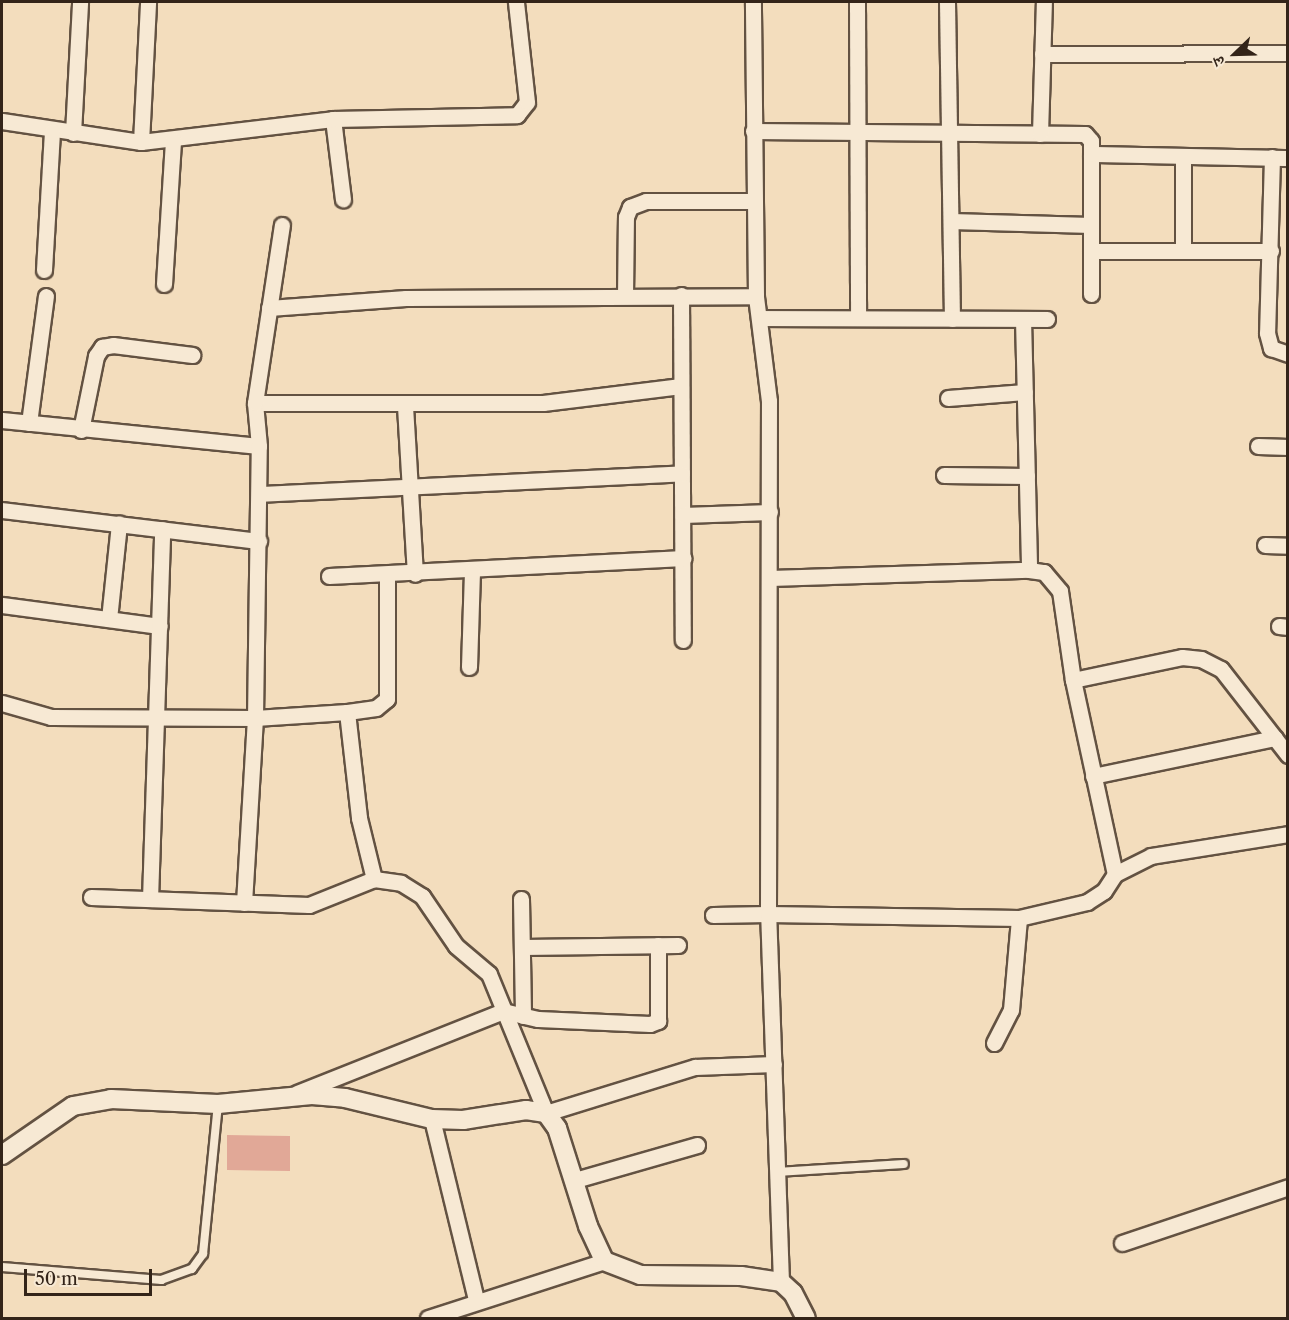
<!DOCTYPE html>
<meta charset="utf-8">
<style>
body{margin:0}
#map{position:relative;width:1289px;height:1320px;overflow:hidden;background:#f3ddbd;font-family:"Libre Caslon Text","Noto Serif Devanagari",serif}
div>[style]{position:absolute}
.building>*{inset:0;background:#e1a897}
.roads{filter:drop-shadow(2px 0 #635242) drop-shadow(-2px 0 #635242) drop-shadow(0 2px #635242) drop-shadow(0 -2px #635242)}
.service>*{height:8px;margin:-4px;padding:0 4px;transform-origin:4px;border-radius:4px;background:#f7e9d4}
.minor>*{height:15px;margin:-7.5px;padding:0 7.5px;transform-origin:7.5px;border-radius:7.5px;background:#f7e9d4}
.tertiary>*{height:18px;margin:-9px;padding:0 9px;transform-origin:9px;border-radius:9px;background:#f7e9d4}
span{translate:-50% -50%;white-space:nowrap;text-align:center;line-height:1.15;-webkit-text-stroke:6px #f7e9d4;paint-order:stroke}
.frame{position:absolute;inset:0;border:3px solid #332419;pointer-events:none}
.north{position:absolute;left:1205px;top:24px;width:60px;height:60px;-webkit-text-stroke:4px #f7e9d4;paint-order:stroke;rotate:247deg;font-size:16px;font-weight:700;line-height:24px;text-align:center;color:#332419}
.north::after{content:'';display:block;margin:auto;width:21px;height:27px;background:#332419;clip-path:polygon(50% 0,100% 100%,50% 72%,0 100%)}
.scale{position:absolute;left:24px;top:1269px;width:128px;height:27px;box-sizing:border-box;border:3px solid #332419;border-top:0;padding-left:8px;font-size:18px;line-height:21px;white-space:nowrap;color:#332419;-webkit-text-stroke:4px #f7e9d4;paint-order:stroke}
</style>
<div id="map">
<div class="building">
<i style="clip-path:polygon(227px 1135px,290px 1136px,290px 1171px,227px 1170px)"></i>
</div>
<div class="roads">
<div class="service">
<i style="left:777px;top:1172px;width:127px;rotate:-3.6deg"></i>
<i style="left:2px;top:1267px;width:160px;rotate:4.7deg"></i>
<i style="left:161px;top:1280px;width:33px;rotate:-20deg"></i>
<i style="left:192px;top:1269px;width:19px;rotate:-54deg"></i>
<i style="left:203px;top:1254px;width:150px;rotate:-84.3deg"></i>
</div>
<div class="minor">
<i style="left:857px;top:2px;width:316px;rotate:89.8deg"></i>
<i style="left:947px;top:2px;width:317px;rotate:89.1deg"></i>
<i style="left:1042px;top:54px;width:246px;rotate:-0.2deg"></i>
<i style="left:333px;top:119px;width:81px;rotate:82.9deg"></i>
<i style="left:2px;top:121px;width:141px;rotate:8.6deg"></i>
<i style="left:141px;top:142px;width:193px;rotate:-6.8deg"></i>
<i style="left:333px;top:119px;width:184px;rotate:-1.2deg"></i>
<i style="left:517px;top:115px;width:16px;rotate:-52deg"></i>
<i style="left:527px;top:102px;width:101px;rotate:-96.3deg"></i>
<i style="left:753px;top:131px;width:332px;rotate:0.5deg"></i>
<i style="left:1085px;top:134px;width:9px;rotate:49deg"></i>
<i style="left:1091px;top:141px;width:153px;rotate:90deg"></i>
<i style="left:73px;top:133px;width:131px;rotate:-86.9deg"></i>
<i style="left:1040px;top:134px;width:132px;rotate:-88.3deg"></i>
<i style="left:141px;top:142px;width:140px;rotate:-87.1deg"></i>
<i style="left:1091px;top:154px;width:197px;rotate:1.2deg"></i>
<i style="left:1183px;top:156px;width:95px;rotate:90deg"></i>
<i style="left:1272px;top:157px;width:176px;rotate:91.6deg"></i>
<i style="left:1267px;top:333px;width:16px;rotate:75deg"></i>
<i style="left:1271px;top:348px;width:18px;rotate:19deg"></i>
<i style="left:951px;top:221px;width:140px;rotate:1.6deg"></i>
<i style="left:1091px;top:251px;width:180px"></i>
<i style="left:44px;top:270px;width:139px;rotate:-86.7deg"></i>
<i style="left:164px;top:284px;width:144px;rotate:-86.4deg"></i>
<i style="left:681px;top:295px;width:345px;rotate:89.7deg"></i>
<i style="left:625px;top:296px;width:79px;rotate:-89.3deg"></i>
<i style="left:626px;top:217px;width:11px;rotate:-68deg"></i>
<i style="left:630px;top:207px;width:17px;rotate:-21deg"></i>
<i style="left:646px;top:201px;width:107px"></i>
<i style="left:269px;top:308px;width:137px;rotate:-4.2deg"></i>
<i style="left:406px;top:298px;width:350px;rotate:-0.3deg"></i>
<i style="left:759px;top:318px;width:288px;rotate:0.2deg"></i>
<i style="left:1023px;top:319px;width:251px;rotate:88.6deg"></i>
<i style="left:1029px;top:570px;width:15px;rotate:8deg"></i>
<i style="left:1044px;top:572px;width:25px;rotate:50deg"></i>
<i style="left:1060px;top:591px;width:90px;rotate:81.7deg"></i>
<i style="left:1073px;top:680px;width:198px;rotate:77.8deg"></i>
<i style="left:948px;top:398px;width:77px;rotate:-4.5deg"></i>
<i style="left:255px;top:403px;width:288px"></i>
<i style="left:543px;top:403px;width:139px;rotate:-7deg"></i>
<i style="left:405px;top:406px;width:168px;rotate:86.6deg"></i>
<i style="left:2px;top:420px;width:258px;rotate:5.8deg"></i>
<i style="left:259px;top:446px;width:43px;rotate:-95.3deg"></i>
<i style="left:255px;top:403px;width:180px;rotate:-81.4deg"></i>
<i style="left:29px;top:423px;width:128px;rotate:-82.4deg"></i>
<i style="left:81px;top:430px;width:76px;rotate:-78.5deg"></i>
<i style="left:96px;top:356px;width:11px;rotate:-56deg"></i>
<i style="left:102px;top:347px;width:11px;rotate:-10deg"></i>
<i style="left:113px;top:345px;width:80px;rotate:7.2deg"></i>
<i style="left:1258px;top:446px;width:30px;rotate:2deg"></i>
<i style="left:944px;top:475px;width:83px;rotate:0.7deg"></i>
<i style="left:259px;top:494px;width:423px;rotate:-2.8deg"></i>
<i style="left:2px;top:510px;width:259px;rotate:6.9deg"></i>
<i style="left:683px;top:515px;width:87px;rotate:-2deg"></i>
<i style="left:1265px;top:545px;width:23px;rotate:2deg"></i>
<i style="left:387px;top:575px;width:124px;rotate:90deg"></i>
<i style="left:387px;top:699px;width:14px;rotate:141deg"></i>
<i style="left:376px;top:708px;width:29px;rotate:172deg"></i>
<i style="left:347px;top:712px;width:107px;rotate:83.5deg"></i>
<i style="left:359px;top:818px;width:63px;rotate:76.2deg"></i>
<i style="left:374px;top:879px;width:27px;rotate:8deg"></i>
<i style="left:401px;top:883px;width:25px;rotate:32deg"></i>
<i style="left:422px;top:896px;width:60px;rotate:55.8deg"></i>
<i style="left:456px;top:946px;width:43px;rotate:40.3deg"></i>
<i style="left:489px;top:974px;width:150px;rotate:67.7deg"></i>
<i style="left:546px;top:1113px;width:156px;rotate:-17.2deg"></i>
<i style="left:695px;top:1067px;width:79px;rotate:-2.2deg"></i>
<i style="left:329px;top:576px;width:355px;rotate:-2.9deg"></i>
<i style="left:770px;top:578px;width:259px;rotate:-1.8deg"></i>
<i style="left:2px;top:605px;width:159px;rotate:7.6deg"></i>
<i style="left:109px;top:619px;width:96px;rotate:-84deg"></i>
<i style="left:1279px;top:626px;width:9px;rotate:6deg"></i>
<i style="left:469px;top:667px;width:96px;rotate:-88.2deg"></i>
<i style="left:1073px;top:680px;width:111px;rotate:-11.9deg"></i>
<i style="left:1182px;top:657px;width:19px;rotate:6deg"></i>
<i style="left:1201px;top:659px;width:22px;rotate:27deg"></i>
<i style="left:1221px;top:669px;width:109px;rotate:52.1deg"></i>
<i style="left:2px;top:703px;width:51px;rotate:15.9deg"></i>
<i style="left:51px;top:717px;width:204px;rotate:0.3deg"></i>
<i style="left:255px;top:718px;width:92px;rotate:-3.7deg"></i>
<i style="left:1093px;top:776px;width:186px;rotate:-11.8deg"></i>
<i style="left:91px;top:897px;width:218px;rotate:2.1deg"></i>
<i style="left:309px;top:905px;width:70px;rotate:-21.8deg"></i>
<i style="left:150px;top:899px;width:370px;rotate:-88.1deg"></i>
<i style="left:521px;top:899px;width:117px;rotate:89deg"></i>
<i style="left:244px;top:903px;width:185px;rotate:-86.6deg"></i>
<i style="left:255px;top:718px;width:272px;rotate:-89.2deg"></i>
<i style="left:713px;top:915px;width:55px;rotate:-1deg"></i>
<i style="left:768px;top:914px;width:513px;rotate:-89.89deg"></i>
<i style="left:769px;top:401px;width:106px;rotate:-97.1deg"></i>
<i style="left:756px;top:296px;width:294px;rotate:-90.6deg"></i>
<i style="left:523px;top:947px;width:155px;rotate:-0.7deg"></i>
<i style="left:994px;top:1043px;width:37px;rotate:-63deg"></i>
<i style="left:1011px;top:1010px;width:92px;rotate:-85deg"></i>
<i style="left:297px;top:1093px;width:222px;rotate:-21.7deg"></i>
<i style="left:503px;top:1011px;width:36px;rotate:13deg"></i>
<i style="left:538px;top:1019px;width:112px;rotate:2.6deg"></i>
<i style="left:650px;top:1024px;width:9px;rotate:-21deg"></i>
<i style="left:658px;top:1021px;width:76px;rotate:-90deg"></i>
<i style="left:432px;top:1119px;width:186px;rotate:76.3deg"></i>
<i style="left:575px;top:1180px;width:127px;rotate:-16deg"></i>
<i style="left:1122px;top:1243px;width:175px;rotate:-18.6deg"></i>
<i style="left:781px;top:1282px;width:368px;rotate:-92deg"></i>
<i style="left:768px;top:914px;width:251px;rotate:0.9deg"></i>
<i style="left:1019px;top:918px;width:70px;rotate:-13.2deg"></i>
<i style="left:1087px;top:902px;width:20px;rotate:-33deg"></i>
<i style="left:1104px;top:891px;width:20px;rotate:-57deg"></i>
<i style="left:1115px;top:874px;width:40px;rotate:-26.6deg"></i>
<i style="left:1151px;top:856px;width:139px;rotate:-9.1deg"></i>
<i style="left:428px;top:1318px;width:185px;rotate:-17.9deg"></i>
</div>
<div class="tertiary">
<i style="left:2px;top:1155px;width:86px;rotate:-34.6deg"></i>
<i style="left:73px;top:1106px;width:39px;rotate:-10deg"></i>
<i style="left:111px;top:1099px;width:107px;rotate:2.7deg"></i>
<i style="left:218px;top:1104px;width:94px;rotate:-5.5deg"></i>
<i style="left:312px;top:1095px;width:33px;rotate:5deg"></i>
<i style="left:345px;top:1098px;width:89px;rotate:13.6deg"></i>
<i style="left:432px;top:1119px;width:31px;rotate:2deg"></i>
<i style="left:463px;top:1120px;width:64px;rotate:-9deg"></i>
<i style="left:526px;top:1110px;width:20px;rotate:9deg"></i>
<i style="left:546px;top:1113px;width:19px;rotate:54deg"></i>
<i style="left:557px;top:1128px;width:103px;rotate:72.4deg"></i>
<i style="left:588px;top:1226px;width:38px;rotate:65deg"></i>
<i style="left:604px;top:1261px;width:39px;rotate:21deg"></i>
<i style="left:640px;top:1275px;width:101px;rotate:0.6deg"></i>
<i style="left:741px;top:1276px;width:40px;rotate:8.5deg"></i>
<i style="left:781px;top:1282px;width:16px;rotate:43deg"></i>
<i style="left:793px;top:1293px;width:28px;rotate:63deg"></i>
</div>
</div>
<div class="frame"></div>
<div class="north">उ</div>
<div class="scale">50 m</div>
</div>
